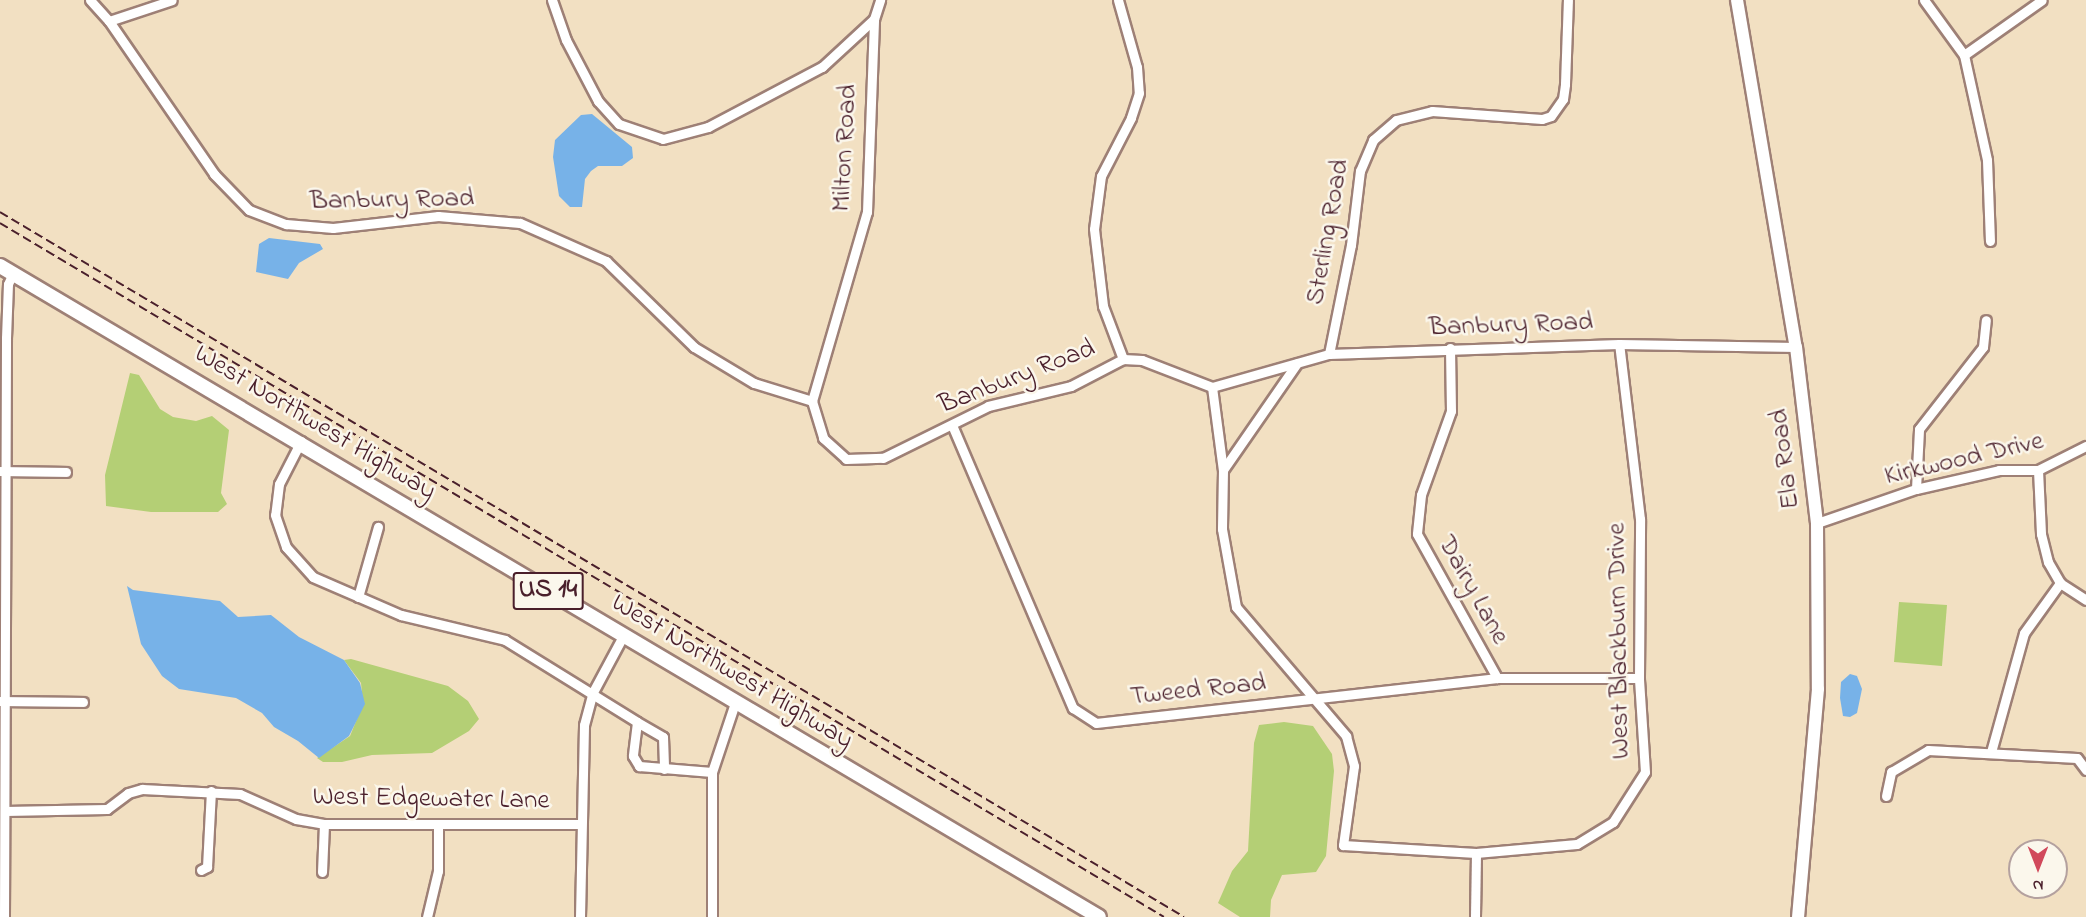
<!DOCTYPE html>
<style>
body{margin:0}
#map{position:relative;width:2086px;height:917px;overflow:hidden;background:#f2e0c2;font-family:"Indie Flower",sans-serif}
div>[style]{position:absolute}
.green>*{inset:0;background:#b4cf75}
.water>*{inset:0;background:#77b2e8}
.roads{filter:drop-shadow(2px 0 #9e8076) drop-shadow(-2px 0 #9e8076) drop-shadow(0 2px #9e8076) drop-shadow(0 -2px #9e8076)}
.minor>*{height:9px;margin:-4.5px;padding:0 4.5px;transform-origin:4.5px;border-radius:4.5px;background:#fff}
.secondary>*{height:12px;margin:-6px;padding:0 6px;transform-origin:6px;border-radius:6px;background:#fff}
.primary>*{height:14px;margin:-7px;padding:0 7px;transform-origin:7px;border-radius:7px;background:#fff}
.rail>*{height:2px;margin-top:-1px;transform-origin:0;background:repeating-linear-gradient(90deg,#4a1f2b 0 9px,transparent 0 13.5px)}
span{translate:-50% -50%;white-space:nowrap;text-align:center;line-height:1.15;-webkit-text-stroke:5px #fbf7ec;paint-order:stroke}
.shield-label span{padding:2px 4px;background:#fbf7ec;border:2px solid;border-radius:4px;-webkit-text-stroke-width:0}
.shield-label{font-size:26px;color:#4a1f2b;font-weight:700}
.street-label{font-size:27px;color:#4a1f2b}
.north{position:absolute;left:2008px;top:839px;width:60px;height:60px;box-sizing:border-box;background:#fbf7ec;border:2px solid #b4a19f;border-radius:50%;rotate:180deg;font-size:16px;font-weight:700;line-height:24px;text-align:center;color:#4a1f2b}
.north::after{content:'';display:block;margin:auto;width:21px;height:27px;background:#d1495b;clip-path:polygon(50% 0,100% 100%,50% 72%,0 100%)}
</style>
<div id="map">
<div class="green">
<i style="clip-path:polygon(130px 373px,139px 375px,160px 409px,173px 417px,196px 421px,212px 416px,229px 430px,221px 493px,227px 504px,218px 512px,151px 512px,106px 506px,105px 475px)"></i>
<i style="clip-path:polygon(1899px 602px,1947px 605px,1942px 666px,1894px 662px)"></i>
<i style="clip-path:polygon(351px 659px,448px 686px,468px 701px,479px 719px,469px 731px,432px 753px,372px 755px,342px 762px,323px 762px,317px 758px,350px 736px,363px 704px,361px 683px,344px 660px)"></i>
<i style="clip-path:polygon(1284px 722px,1313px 726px,1332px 754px,1334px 771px,1326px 856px,1316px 872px,1282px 875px,1271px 900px,1270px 917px,1240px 917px,1218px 903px,1232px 871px,1248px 851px,1254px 743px,1259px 725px)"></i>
</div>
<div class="water">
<i style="clip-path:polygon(592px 114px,632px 147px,633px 158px,622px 166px,598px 166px,591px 171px,585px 179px,582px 207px,570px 207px,559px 196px,553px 157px,555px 140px,581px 115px)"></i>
<i style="clip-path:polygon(269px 238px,320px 244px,323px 249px,299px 263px,288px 279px,256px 272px,259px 244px)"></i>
<i style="clip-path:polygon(127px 586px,133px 590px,220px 601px,238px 617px,271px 615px,299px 637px,344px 660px,360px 683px,365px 704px,349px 736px,319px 758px,298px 741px,274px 727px,262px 713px,236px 698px,179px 689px,162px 676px,141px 644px)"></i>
<i style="clip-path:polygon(1850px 674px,1857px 676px,1862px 689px,1857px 713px,1850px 717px,1843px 716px,1840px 698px,1841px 682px)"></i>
</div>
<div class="roads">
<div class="minor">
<i style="left:90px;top:0;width:28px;rotate:48deg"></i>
<i style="left:109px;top:21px;width:186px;rotate:55.5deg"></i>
<i style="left:214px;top:174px;width:50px;rotate:45.8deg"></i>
<i style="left:249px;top:210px;width:40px;rotate:21deg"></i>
<i style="left:286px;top:224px;width:47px;rotate:4.9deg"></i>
<i style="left:333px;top:228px;width:106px;rotate:-6.5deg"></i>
<i style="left:438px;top:216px;width:82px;rotate:4.9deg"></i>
<i style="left:520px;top:223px;width:94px;rotate:23.8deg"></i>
<i style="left:606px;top:261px;width:123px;rotate:44.3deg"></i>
<i style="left:694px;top:347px;width:70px;rotate:31deg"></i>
<i style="left:754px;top:383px;width:61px;rotate:17.2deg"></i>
<i style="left:812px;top:401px;width:39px;rotate:73deg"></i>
<i style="left:823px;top:438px;width:31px;rotate:42deg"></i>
<i style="left:846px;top:459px;width:37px;rotate:-2deg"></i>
<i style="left:883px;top:458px;width:117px;rotate:-26.3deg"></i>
<i style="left:988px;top:406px;width:85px;rotate:-13.5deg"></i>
<i style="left:1071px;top:386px;width:59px;rotate:-27.4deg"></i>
<i style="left:1123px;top:359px;width:19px;rotate:3deg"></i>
<i style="left:1142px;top:360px;width:75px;rotate:21.1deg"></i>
<i style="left:1212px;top:387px;width:122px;rotate:-15.8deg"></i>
<i style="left:1329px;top:354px;width:290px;rotate:-2deg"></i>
<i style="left:1619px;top:344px;width:177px;rotate:1deg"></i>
<i style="left:552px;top:0;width:42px;rotate:70.7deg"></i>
<i style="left:566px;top:40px;width:69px;rotate:62.3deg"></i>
<i style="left:598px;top:101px;width:31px;rotate:48deg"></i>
<i style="left:619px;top:124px;width:46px;rotate:18.8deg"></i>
<i style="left:663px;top:139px;width:47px;rotate:-14.9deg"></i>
<i style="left:708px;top:127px;width:129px;rotate:-27.8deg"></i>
<i style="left:822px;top:67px;width:71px;rotate:-42.7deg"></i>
<i style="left:1118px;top:0;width:70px;rotate:74.2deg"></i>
<i style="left:1137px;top:67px;width:26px;rotate:86deg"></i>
<i style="left:1139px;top:93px;width:26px;rotate:108deg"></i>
<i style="left:1131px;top:118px;width:65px;rotate:117.3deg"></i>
<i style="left:1101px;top:176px;width:53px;rotate:97.5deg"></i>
<i style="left:1094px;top:229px;width:78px;rotate:83.3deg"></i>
<i style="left:1103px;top:306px;width:57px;rotate:69.3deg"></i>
<i style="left:1924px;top:0;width:68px;rotate:54deg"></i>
<i style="left:1964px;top:55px;width:107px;rotate:77.6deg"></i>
<i style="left:1987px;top:160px;width:81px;rotate:87.9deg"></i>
<i style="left:109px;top:21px;width:66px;rotate:-18.4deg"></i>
<i style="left:1964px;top:55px;width:95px;rotate:-35.2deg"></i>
<i style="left:1450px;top:348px;width:63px;rotate:89.1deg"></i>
<i style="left:1451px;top:411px;width:89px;rotate:109.7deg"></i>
<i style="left:1421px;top:495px;width:39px;rotate:96deg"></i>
<i style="left:1417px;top:534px;width:165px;rotate:60.9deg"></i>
<i style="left:1329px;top:354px;width:111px;rotate:-78.6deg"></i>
<i style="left:1351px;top:245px;width:75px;rotate:-83.1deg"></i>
<i style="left:1360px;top:171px;width:34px;rotate:-67deg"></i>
<i style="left:1373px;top:140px;width:30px;rotate:-41deg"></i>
<i style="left:1396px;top:120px;width:37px;rotate:-14deg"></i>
<i style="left:1432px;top:111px;width:110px;rotate:4.2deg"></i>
<i style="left:1542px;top:119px;width:9px;rotate:-18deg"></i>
<i style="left:1551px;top:116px;width:21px;rotate:-55deg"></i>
<i style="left:1563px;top:99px;width:15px;rotate:-82deg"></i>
<i style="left:1565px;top:84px;width:84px;rotate:-88deg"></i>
<i style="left:1212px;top:387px;width:84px;rotate:82.5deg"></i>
<i style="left:1223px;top:470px;width:59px;rotate:91deg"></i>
<i style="left:1222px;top:529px;width:79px;rotate:79.8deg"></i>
<i style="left:1236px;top:607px;width:170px;rotate:49.5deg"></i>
<i style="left:1346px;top:736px;width:31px;rotate:75deg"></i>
<i style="left:1354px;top:766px;width:80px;rotate:97.9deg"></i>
<i style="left:1343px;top:845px;width:133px;rotate:3.4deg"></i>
<i style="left:1476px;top:853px;width:101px;rotate:-5.1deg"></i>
<i style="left:1577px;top:844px;width:42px;rotate:-31.4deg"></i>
<i style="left:1613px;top:822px;width:59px;rotate:-57.4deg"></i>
<i style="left:1645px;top:772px;width:94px;rotate:-93.7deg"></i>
<i style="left:1639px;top:678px;width:159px;rotate:-89.6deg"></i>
<i style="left:1640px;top:519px;width:176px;rotate:-96.8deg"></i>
<i style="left:812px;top:401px;width:197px;rotate:-73.8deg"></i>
<i style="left:867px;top:212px;width:193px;rotate:-87.9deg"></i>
<i style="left:874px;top:19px;width:20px;rotate:-72deg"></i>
<i style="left:952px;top:425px;width:308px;rotate:66.9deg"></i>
<i style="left:1073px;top:708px;width:27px;rotate:33deg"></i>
<i style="left:1096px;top:723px;width:404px;rotate:-6.4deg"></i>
<i style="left:1497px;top:678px;width:142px"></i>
<i style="left:301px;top:441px;width:48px;rotate:117.1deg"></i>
<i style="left:279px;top:484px;width:31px;rotate:97deg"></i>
<i style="left:275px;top:515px;width:34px;rotate:71deg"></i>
<i style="left:286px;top:547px;width:40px;rotate:48deg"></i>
<i style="left:313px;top:577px;width:96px;rotate:23.4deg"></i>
<i style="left:401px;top:615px;width:107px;rotate:13.5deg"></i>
<i style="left:505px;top:640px;width:155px;rotate:31.8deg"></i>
<i style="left:637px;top:722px;width:34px;rotate:97deg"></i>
<i style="left:633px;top:756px;width:12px;rotate:59deg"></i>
<i style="left:639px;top:766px;width:73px;rotate:4.7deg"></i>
<i style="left:1223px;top:470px;width:130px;rotate:-55.3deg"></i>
<i style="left:2038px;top:470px;width:64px;rotate:87.3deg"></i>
<i style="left:2041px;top:534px;width:29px;rotate:76deg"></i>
<i style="left:2048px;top:562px;width:24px;rotate:60deg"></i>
<i style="left:2060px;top:583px;width:31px;rotate:33deg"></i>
<i style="left:0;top:471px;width:66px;rotate:0.9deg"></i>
<i style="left:1916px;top:489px;width:60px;rotate:-87.1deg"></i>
<i style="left:1919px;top:429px;width:104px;rotate:-52deg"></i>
<i style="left:1983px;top:347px;width:27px;rotate:-84deg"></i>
<i style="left:1817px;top:523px;width:105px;rotate:-19deg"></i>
<i style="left:1916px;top:489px;width:85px;rotate:-12.9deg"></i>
<i style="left:1999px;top:470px;width:39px"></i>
<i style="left:2038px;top:470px;width:54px;rotate:-26.6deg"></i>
<i style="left:358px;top:597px;width:73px;rotate:-74.1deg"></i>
<i style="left:0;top:701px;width:83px;rotate:0.7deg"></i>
<i style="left:637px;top:722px;width:30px;rotate:30deg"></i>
<i style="left:663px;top:737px;width:32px;rotate:88deg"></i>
<i style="left:1991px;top:752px;width:123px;rotate:-74.5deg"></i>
<i style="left:2024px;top:633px;width:62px;rotate:-54.2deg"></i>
<i style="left:1886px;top:796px;width:25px;rotate:-78deg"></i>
<i style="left:1891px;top:772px;width:43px;rotate:-30.7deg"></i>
<i style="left:1928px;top:750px;width:149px;rotate:3.1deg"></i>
<i style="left:2077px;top:758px;width:15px;rotate:53deg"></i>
<i style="left:5px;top:811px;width:102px;rotate:-1.1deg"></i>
<i style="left:107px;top:809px;width:26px;rotate:-37deg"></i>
<i style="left:128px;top:793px;width:15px;rotate:-16deg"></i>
<i style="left:142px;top:789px;width:98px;rotate:2.9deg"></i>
<i style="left:240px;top:794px;width:61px;rotate:24.1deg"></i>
<i style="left:296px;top:819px;width:28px;rotate:10deg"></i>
<i style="left:324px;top:824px;width:256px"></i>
<i style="left:201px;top:870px;width:7px;rotate:-27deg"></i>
<i style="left:207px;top:867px;width:76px;rotate:-87deg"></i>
<i style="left:322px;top:872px;width:48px;rotate:-87.6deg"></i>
<i style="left:4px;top:917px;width:579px;rotate:-89.8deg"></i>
<i style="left:6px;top:338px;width:54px;rotate:-87.9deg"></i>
<i style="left:8px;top:284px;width:12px;rotate:-66deg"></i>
<i style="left:427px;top:917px;width:47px;rotate:-76.6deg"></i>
<i style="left:438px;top:871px;width:46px;rotate:-90deg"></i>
<i style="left:580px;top:917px;width:192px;rotate:-88.8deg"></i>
<i style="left:584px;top:725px;width:34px;rotate:-75deg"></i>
<i style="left:593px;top:692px;width:64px;rotate:-61.8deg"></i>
<i style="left:712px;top:917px;width:145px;rotate:-90deg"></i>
<i style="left:712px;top:772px;width:73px;rotate:-71.6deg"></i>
<i style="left:1475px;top:917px;width:64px;rotate:-89.1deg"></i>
</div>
<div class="secondary">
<i style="left:1737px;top:0;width:352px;rotate:80.4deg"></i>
<i style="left:1796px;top:347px;width:177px;rotate:83.2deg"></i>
<i style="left:1817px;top:523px;width:166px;rotate:89.7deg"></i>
<i style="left:1818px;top:689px;width:229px;rotate:95deg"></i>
</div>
<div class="primary">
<i style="left:0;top:266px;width:1277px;rotate:30.64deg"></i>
</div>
</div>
<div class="rail">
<i style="left:0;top:212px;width:1378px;rotate:30.77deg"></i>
<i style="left:0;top:223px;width:1355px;rotate:30.8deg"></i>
</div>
<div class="shield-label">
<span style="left:548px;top:591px">US 14</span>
</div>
<div class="street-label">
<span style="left:845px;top:148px;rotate:-87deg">Milton Road</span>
<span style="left:392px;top:200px;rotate:-1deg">Banbury Road</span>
<span style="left:1328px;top:232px;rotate:-80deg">Sterling Road</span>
<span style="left:1511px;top:325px;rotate:-2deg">Banbury Road</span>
<span style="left:1017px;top:377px;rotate:-21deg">Banbury Road</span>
<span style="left:315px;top:423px;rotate:31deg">West Northwest Highway</span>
<span style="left:1785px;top:459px;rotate:-97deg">Ela Road</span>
<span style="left:1964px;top:459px;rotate:-13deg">Kirkwood Drive</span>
<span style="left:1473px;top:590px;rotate:61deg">Dairy Lane</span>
<span style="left:1619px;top:641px;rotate:-91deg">West Blackburn Drive</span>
<span style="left:732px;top:672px;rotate:31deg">West Northwest Highway</span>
<span style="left:1198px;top:690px;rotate:-6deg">Tweed Road</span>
<span style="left:431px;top:799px;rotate:1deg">West Edgewater Lane</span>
</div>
<div class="north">N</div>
</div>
